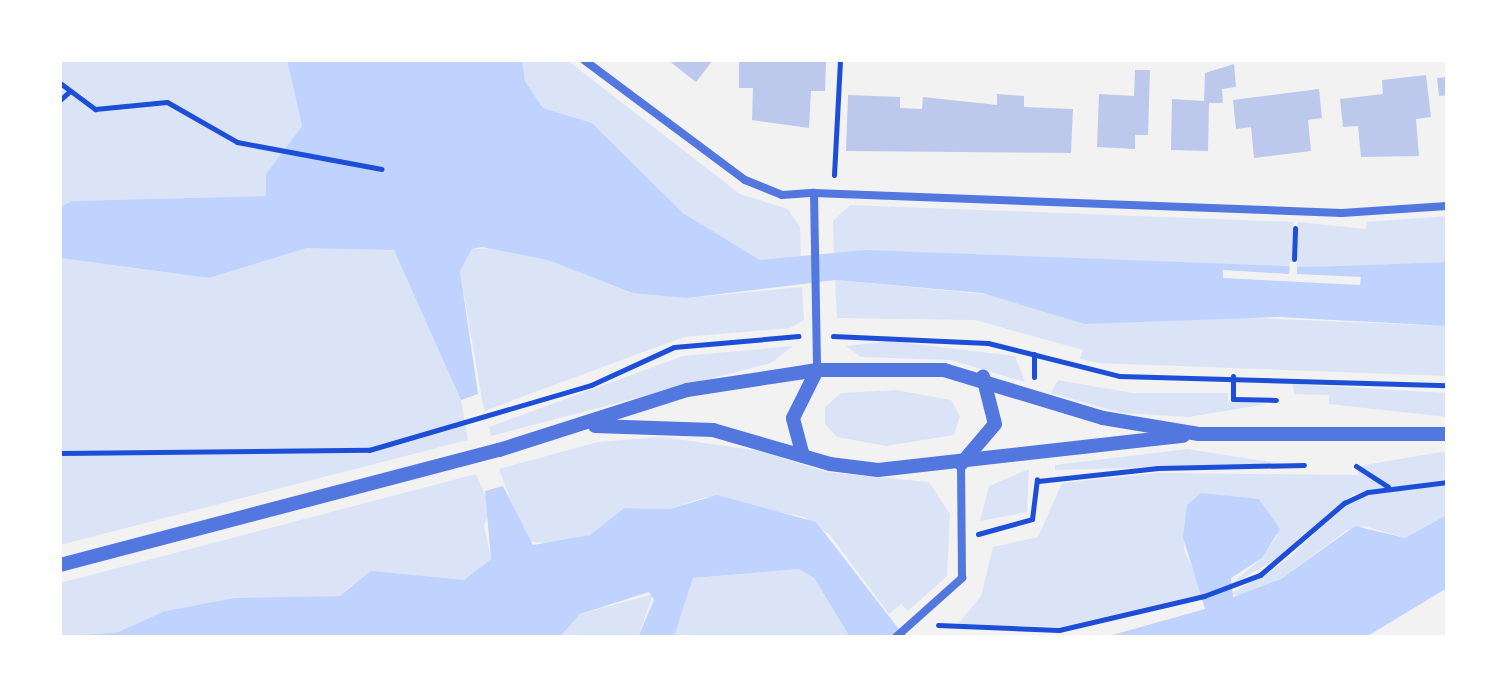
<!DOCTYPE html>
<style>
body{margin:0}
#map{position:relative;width:1507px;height:697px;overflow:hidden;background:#f2f2f2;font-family:Spectral,serif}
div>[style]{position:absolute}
.green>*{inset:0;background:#dbe4f7}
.water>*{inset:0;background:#bfd3fe}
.pier>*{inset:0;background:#f2f2f2}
.building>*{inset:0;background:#bdc9ec}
.path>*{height:5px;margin:-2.5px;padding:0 2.5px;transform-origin:2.5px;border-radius:2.5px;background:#1d4ed8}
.minor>*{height:8px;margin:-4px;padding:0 4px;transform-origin:4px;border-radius:4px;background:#5277de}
.tertiary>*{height:14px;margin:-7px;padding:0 7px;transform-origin:7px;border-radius:7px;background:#5277de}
span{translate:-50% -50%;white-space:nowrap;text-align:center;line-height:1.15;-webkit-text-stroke:8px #fff;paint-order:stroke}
.frame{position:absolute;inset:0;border:62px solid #fff;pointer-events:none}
</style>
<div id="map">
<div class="green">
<i style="clip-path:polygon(60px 60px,287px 60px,302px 126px,266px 174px,266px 196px,72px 201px,60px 207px)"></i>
<i style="clip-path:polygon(522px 60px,567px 60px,740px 194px,788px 209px,800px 227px,801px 259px,760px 260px,683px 213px,592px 123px,543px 108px,525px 81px)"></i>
<i style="clip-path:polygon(850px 205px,1293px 222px,1292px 258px,1298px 222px,1366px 229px,1367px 222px,1447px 216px,1447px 262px,1309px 267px,834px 254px,833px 221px)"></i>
<i style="clip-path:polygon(352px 245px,395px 250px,461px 400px,468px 440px,60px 545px,60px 258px,209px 278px,307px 248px)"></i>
<i style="clip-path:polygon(509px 248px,687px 298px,802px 287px,804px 320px,790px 328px,684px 337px,484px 411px,460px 271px,472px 249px)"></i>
<i style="clip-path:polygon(835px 280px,1230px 317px,1447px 326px,1447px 376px,1098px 363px,1080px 359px,1083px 350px,975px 320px,837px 318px)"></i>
<i style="clip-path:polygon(889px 341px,1015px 356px,1025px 382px,951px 360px,861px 357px,846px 346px)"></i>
<i style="clip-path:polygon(793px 346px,771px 363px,491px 436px,489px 427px,683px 356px)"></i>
<i style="clip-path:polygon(1058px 380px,1132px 393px,1228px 393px,1228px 402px,1267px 404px,1189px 417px,1122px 413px,1051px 393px)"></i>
<i style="clip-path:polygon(1293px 384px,1447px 393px,1447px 417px,1329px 404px,1329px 395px,1294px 394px)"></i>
<i style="clip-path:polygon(896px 390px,951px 400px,960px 416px,954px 435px,886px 446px,837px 437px,825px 424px,825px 407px,841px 393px)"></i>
<i style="clip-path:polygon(662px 437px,760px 451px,826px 472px,929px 482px,950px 514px,947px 576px,908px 611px,901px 604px,889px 614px,830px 535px,804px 517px,706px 497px,670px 509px,624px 508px,590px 535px,560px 545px,526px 541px,499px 469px,598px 442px)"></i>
<i style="clip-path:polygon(1187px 449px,1284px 464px,1055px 470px,1055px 465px)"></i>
<i style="clip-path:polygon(1447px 451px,1447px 479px,1352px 495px,1286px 554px,1229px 586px,1262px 558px,1277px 536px,1276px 524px,1259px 499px,1187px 505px,1184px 550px,1204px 594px,1060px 627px,958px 624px,981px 596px,993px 547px,1038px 537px,1062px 483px,1157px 473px,1358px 475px,1359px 466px)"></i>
<i style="clip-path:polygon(1029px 469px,1027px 512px,980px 521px,989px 486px)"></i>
<i style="clip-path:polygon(476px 474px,491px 509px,484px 525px,491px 559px,464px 580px,352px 585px,341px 596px,234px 598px,165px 611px,118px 632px,60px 637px,60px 583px)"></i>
<i style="clip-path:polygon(1447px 484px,1447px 515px,1430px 529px,1405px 538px,1364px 526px,1347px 530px,1281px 579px,1244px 597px,1230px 594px,1287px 560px,1343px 506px,1371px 493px)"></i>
<i style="clip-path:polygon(799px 569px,814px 578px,850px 637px,674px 637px,693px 578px)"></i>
<i style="clip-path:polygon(653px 594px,638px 637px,560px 637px,580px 614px)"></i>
</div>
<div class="water">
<i style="clip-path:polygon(287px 60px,522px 60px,525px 81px,543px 108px,592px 123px,683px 213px,760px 260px,865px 250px,1309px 267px,1447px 262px,1447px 326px,1278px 317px,1085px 324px,982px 293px,835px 280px,687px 298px,633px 293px,548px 260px,482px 247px,472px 249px,460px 271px,478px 394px,461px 400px,394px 250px,307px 248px,209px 278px,60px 258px,60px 207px,72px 201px,266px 196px,266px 174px,302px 126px)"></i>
<i style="clip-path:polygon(503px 486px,533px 545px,590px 535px,624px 508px,670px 509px,717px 495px,816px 522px,905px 637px,850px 637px,814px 578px,799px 569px,693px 578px,674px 637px,638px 637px,654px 600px,649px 592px,580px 614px,560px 637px,60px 637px,118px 632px,165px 611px,234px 598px,340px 596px,371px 571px,464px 580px,491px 559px,485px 491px)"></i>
<i style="clip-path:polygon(1201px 493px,1259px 499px,1280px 529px,1262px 558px,1231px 578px,1233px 597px,1281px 579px,1355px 526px,1405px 538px,1447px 515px,1447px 588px,1366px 637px,1105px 637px,1205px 609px,1183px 537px,1187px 505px)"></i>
</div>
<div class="pier">
<i style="clip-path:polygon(1290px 262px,1297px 262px,1297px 274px,1361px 277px,1360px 285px,1223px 278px,1223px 270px,1289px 274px)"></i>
</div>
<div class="building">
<i style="clip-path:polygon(668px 60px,713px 60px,696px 82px)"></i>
<i style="clip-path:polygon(739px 60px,826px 62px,825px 91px,811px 91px,809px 128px,752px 120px,753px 88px,739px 88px)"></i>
<i style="clip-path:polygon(1234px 64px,1236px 87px,1222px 89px,1223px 103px,1209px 103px,1208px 151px,1171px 150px,1172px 99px,1204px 101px,1205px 73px)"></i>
<i style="clip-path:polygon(1135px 70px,1150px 70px,1148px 135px,1135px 135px,1135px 149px,1097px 147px,1099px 94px,1134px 96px)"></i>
<i style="clip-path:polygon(1426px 75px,1431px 117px,1416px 119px,1419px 156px,1361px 157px,1358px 126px,1343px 127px,1340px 99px,1383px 94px,1382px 80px)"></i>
<i style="clip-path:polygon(1447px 77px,1447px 95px,1439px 96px,1437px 78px)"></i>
<i style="clip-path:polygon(1319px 89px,1322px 118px,1308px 120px,1311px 151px,1254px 158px,1251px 127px,1236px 129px,1233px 100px)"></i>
<i style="clip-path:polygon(997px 94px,1024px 96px,1024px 107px,1073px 109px,1071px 153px,846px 151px,848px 95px,900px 97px,900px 108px,922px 109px,923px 97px,997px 105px)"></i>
</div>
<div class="path">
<i style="left:60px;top:83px;width:44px;rotate:36.6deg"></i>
<i style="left:95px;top:109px;width:72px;rotate:-5.6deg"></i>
<i style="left:167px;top:102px;width:81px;rotate:29.7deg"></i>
<i style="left:237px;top:142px;width:147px;rotate:10.6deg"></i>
<i style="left:60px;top:100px;width:12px;rotate:-42deg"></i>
<i style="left:834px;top:175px;width:115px;rotate:-87deg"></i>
<i style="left:1294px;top:259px;width:31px;rotate:-88deg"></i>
<i style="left:833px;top:336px;width:155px;rotate:2.6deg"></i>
<i style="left:988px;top:343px;width:135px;rotate:14.1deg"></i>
<i style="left:1119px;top:376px;width:328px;rotate:1.6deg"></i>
<i style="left:1233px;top:376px;width:23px;rotate:90deg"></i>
<i style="left:1233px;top:399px;width:43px;rotate:1.3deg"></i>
<i style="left:1034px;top:377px;width:23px;rotate:-90deg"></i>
<i style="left:60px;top:453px;width:309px;rotate:-0.6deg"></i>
<i style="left:369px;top:450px;width:231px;rotate:-16.3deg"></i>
<i style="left:591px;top:385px;width:91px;rotate:-24.6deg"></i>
<i style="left:674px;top:347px;width:125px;rotate:-5deg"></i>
<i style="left:1356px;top:466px;width:38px;rotate:33deg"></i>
<i style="left:1038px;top:481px;width:121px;rotate:-6.2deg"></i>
<i style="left:1158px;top:468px;width:146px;rotate:-1.2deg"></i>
<i style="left:978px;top:534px;width:56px;rotate:-15.5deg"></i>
<i style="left:1032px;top:519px;width:40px;rotate:-82.9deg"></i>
<i style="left:938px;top:625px;width:121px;rotate:2.4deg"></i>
<i style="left:1059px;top:630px;width:149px;rotate:-13.2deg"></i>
<i style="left:1204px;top:596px;width:60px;rotate:-20.6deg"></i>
<i style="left:1260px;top:575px;width:111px;rotate:-40.6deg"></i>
<i style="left:1344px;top:503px;width:26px;rotate:-25deg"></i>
<i style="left:1368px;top:492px;width:80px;rotate:-7.2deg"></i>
</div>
<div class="minor">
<i style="left:584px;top:60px;width:201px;rotate:36.7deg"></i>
<i style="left:745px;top:180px;width:40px;rotate:22deg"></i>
<i style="left:782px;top:195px;width:32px;rotate:-4deg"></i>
<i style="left:814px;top:193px;width:177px;rotate:89deg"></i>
<i style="left:814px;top:193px;width:528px;rotate:2.17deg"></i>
<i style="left:1342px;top:213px;width:105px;rotate:-3.8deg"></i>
<i style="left:896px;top:637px;width:89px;rotate:-41.8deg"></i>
<i style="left:962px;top:578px;width:113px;rotate:-90.5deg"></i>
</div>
<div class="tertiary">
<i style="left:595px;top:426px;width:118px;rotate:1.9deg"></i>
<i style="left:713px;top:430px;width:122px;rotate:16.2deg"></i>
<i style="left:830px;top:464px;width:48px;rotate:7.1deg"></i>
<i style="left:878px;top:470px;width:307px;rotate:-6.4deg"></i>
<i style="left:803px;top:456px;width:39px;rotate:-105deg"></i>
<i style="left:793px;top:418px;width:54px;rotate:-63.4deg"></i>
<i style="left:961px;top:464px;width:52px;rotate:-49.6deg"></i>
<i style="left:995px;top:424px;width:49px;rotate:-104.3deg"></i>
<i style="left:60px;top:565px;width:454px;rotate:-14.7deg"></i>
<i style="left:499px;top:450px;width:197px;rotate:-17.7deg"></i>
<i style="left:687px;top:390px;width:132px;rotate:-8.7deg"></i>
<i style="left:817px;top:370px;width:127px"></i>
<i style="left:944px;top:370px;width:166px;rotate:16.8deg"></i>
<i style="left:1103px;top:418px;width:97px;rotate:9.5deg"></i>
<i style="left:1199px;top:434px;width:248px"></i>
</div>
<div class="frame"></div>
</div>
